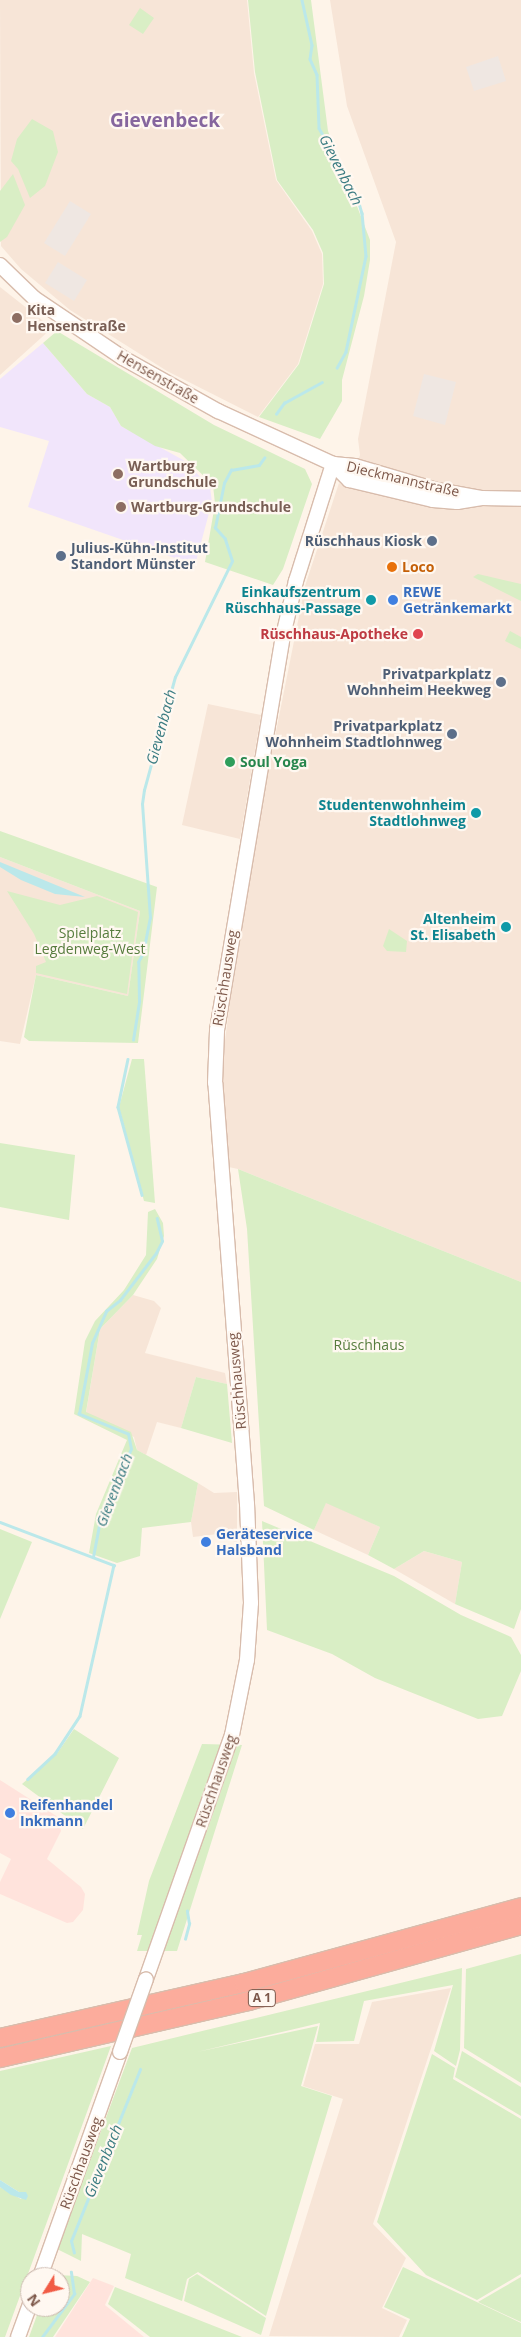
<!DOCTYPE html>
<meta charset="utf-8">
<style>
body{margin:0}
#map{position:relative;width:521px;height:2337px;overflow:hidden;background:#fef4e9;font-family:"Open Sans",sans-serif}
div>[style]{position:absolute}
.residential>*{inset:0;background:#f7e5d7}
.commercial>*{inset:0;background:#ffe3dc}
.industrial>*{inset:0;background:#efe7e2}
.education>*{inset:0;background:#f1e5fb}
.green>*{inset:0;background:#d9eec5}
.water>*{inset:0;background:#bbe8ea}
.stream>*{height:2.5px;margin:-1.25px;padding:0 1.25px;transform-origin:1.25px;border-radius:1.25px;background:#bbe8ea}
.roads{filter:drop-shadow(1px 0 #d8bcac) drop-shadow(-1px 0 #d8bcac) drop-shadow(0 1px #d8bcac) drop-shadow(0 -1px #d8bcac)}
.secondary>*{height:14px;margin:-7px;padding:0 7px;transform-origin:7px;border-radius:7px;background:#fff}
.highway>*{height:18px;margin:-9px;padding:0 9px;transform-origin:9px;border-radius:9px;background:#fcac9c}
.bridges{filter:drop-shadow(1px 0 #d8bcac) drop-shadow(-1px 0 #d8bcac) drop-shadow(0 1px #d8bcac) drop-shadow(0 -1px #d8bcac)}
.secondary-bridge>*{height:14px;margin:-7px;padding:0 7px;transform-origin:7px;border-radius:7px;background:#fff}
.dots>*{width:14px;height:14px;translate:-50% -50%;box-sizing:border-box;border:2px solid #fff8f1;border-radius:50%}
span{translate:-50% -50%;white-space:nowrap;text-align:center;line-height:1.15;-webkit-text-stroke:4.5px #fff8f1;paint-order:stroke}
.shield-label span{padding:1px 4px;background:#fff8f1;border:1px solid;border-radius:4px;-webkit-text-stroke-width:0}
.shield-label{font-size:12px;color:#7c5749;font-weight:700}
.education-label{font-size:14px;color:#785e54;font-weight:700}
.left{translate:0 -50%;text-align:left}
.street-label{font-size:14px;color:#7c5749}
.service-label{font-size:14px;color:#4e5e75;font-weight:700}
.right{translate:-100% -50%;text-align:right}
.food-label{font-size:14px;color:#c56008;font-weight:700}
.culture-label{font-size:14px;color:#0d838f;font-weight:700}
.shop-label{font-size:14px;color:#366cbe;font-weight:700}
.health-label{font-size:14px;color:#be3a42;font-weight:700}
.leisure-label{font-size:14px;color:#27864d;font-weight:700}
.park-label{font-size:14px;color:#567c3d}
.water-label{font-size:15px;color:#3b7c82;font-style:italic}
.district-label{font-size:19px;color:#86669e;font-weight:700}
.north{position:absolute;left:20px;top:2267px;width:50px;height:50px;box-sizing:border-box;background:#fff8f1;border:1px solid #cbb8ae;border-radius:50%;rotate:234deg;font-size:14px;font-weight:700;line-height:20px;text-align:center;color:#7c5749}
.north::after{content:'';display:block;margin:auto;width:18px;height:22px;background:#f15c46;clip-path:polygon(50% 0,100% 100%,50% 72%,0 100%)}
</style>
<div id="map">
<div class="residential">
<i style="clip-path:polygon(0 0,247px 0,254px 73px,276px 180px,312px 231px,322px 254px,323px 284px,298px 364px,258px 417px,167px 371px,70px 310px,21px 269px,1px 246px)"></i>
<i style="clip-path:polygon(330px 0,521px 0,521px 1282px,238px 1169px,224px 1166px,222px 1064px,244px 892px,305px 586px,339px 483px,349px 489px,360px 455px,358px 439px,396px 242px,347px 106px)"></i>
<i style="clip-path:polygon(0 287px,52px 328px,0 375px)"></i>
<i style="clip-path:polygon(208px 704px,261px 715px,240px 839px,182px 825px)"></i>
<i style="clip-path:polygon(0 857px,140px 911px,128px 996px,36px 975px,20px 1044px,0 1041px)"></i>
<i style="clip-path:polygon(133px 1295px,154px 1301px,161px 1308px,145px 1353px,225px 1373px,227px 1384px,196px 1377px,181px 1428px,157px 1422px,146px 1455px,137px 1450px,134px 1437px,86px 1413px,100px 1329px)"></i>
<i style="clip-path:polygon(198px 1483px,214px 1493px,237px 1492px,237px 1545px,226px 1533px,193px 1537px,191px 1522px)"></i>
<i style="clip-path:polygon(326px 1502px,380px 1527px,368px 1555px,314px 1530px)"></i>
<i style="clip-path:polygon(424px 1551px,462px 1562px,455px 1604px,394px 1569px)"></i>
<i style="clip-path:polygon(451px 1988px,373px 2224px,406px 2258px,382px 2308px,407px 2320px,399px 2337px,269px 2336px,343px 2099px,303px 2086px,315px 2044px,359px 2044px,372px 2002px)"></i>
</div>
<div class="commercial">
<i style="clip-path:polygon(0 1780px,58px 1817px,61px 1831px,47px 1859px,81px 1887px,85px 1894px,83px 1910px,73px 1922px,67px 1923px,0 1894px,0 1882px,11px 1859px,0 1853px)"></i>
<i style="clip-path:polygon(93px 2278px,114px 2286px,105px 2305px,144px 2337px,55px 2337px)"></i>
</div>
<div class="industrial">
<i style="clip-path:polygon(498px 56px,506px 81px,474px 91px,466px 67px)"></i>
<i style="clip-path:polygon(70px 201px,91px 214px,65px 256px,44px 243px)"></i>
<i style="clip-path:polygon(58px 262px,87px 280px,74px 301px,45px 283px)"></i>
<i style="clip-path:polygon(424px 374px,456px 382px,445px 425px,413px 416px)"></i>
</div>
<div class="education">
<i style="clip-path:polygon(43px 343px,87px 394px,110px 407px,121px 426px,185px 461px,210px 487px,212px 502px,195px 565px,28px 507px,49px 441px,0 427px,0 379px)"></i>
</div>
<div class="green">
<i style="clip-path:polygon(248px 0,311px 0,328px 131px,370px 240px,370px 260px,364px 296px,342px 380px,342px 401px,320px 439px,259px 417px,299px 364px,324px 284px,323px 253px,313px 230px,277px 180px,255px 72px)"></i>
<i style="clip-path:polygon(140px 8px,154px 18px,143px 34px,129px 25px)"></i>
<i style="clip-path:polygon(32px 119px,53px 131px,58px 152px,45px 186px,30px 198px,18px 169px,11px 161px,17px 139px)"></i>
<i style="clip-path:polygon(13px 174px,25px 205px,7px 237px,0 242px,0 191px)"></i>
<i style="clip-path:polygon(57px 331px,214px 425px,305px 469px,312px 484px,283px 569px,273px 585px,205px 562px,215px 504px,213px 485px,180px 453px,155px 446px,121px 426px,110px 407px,87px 394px,43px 343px)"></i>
<i style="clip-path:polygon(478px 574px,521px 584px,521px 601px,473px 577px)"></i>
<i style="clip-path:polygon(510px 631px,521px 637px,521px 649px,505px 641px)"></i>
<i style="clip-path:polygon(0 831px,157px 887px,138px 1043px,29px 1041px,24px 1037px,36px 975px,128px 996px,140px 911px,0 857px)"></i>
<i style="clip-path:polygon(7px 891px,60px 905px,97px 896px,138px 912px,127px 994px,36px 973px,36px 966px,46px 962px,34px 934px)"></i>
<i style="clip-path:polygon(389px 929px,407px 941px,406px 952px,387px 951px,383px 946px)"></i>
<i style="clip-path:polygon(132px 1059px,144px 1059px,155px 1203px,144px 1201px,119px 1107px)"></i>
<i style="clip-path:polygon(0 1143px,75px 1155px,69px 1220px,0 1207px)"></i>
<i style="clip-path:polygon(238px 1169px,521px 1282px,521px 1609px,514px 1629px,455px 1604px,462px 1562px,424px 1551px,394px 1569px,368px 1555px,380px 1527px,326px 1503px,314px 1530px,264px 1506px,247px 1229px)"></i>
<i style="clip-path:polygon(155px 1209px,163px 1223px,164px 1236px,157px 1259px,133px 1295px,100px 1329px,86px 1412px,131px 1432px,137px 1450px,198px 1483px,191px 1522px,142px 1528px,140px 1556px,117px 1563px,89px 1553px,96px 1514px,127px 1440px,74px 1414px,85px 1341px,95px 1321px,124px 1290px,146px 1255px,148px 1212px)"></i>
<i style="clip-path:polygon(196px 1377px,227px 1384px,232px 1443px,181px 1428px)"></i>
<i style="clip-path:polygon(262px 1521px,394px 1576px,461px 1615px,511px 1637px,521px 1655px,521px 1671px,502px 1716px,478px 1719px,375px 1678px,332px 1654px,267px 1630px)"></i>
<i style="clip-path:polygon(0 1529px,32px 1542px,0 1619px)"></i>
<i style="clip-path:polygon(74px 1729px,119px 1758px,83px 1829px,22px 1784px,58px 1752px)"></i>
<i style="clip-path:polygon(202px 1744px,242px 1745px,177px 1951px,137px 1951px,142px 1935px,137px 1935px,149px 1881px)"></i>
<i style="clip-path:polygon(521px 1954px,521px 2083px,464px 2048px,466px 1969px)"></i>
<i style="clip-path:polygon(462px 1968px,460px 2050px,456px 2066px,434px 2051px,453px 1985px,364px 2001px,354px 2041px,316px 2042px,320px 2023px,197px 2052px,318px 2026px,301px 2086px,332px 2096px,266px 2316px,198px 2272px,187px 2279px,182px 2301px,125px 2278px,131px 2254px,82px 2234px,81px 2261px,57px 2249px,132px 2048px)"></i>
<i style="clip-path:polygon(111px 2046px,5px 2337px,0 2337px,0 2187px,21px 2199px,26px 2192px,19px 2192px,0 2180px,0 2071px)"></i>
<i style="clip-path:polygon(462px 2051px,521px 2087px,521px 2116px,455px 2077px)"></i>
<i style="clip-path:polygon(432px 2054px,455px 2068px,453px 2079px,521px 2119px,521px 2274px,477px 2300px,426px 2275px,377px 2222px)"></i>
<i style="clip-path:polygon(403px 2267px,521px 2323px,521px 2337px,402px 2337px,410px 2319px,384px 2307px)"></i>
<i style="clip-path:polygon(197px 2274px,266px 2318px,261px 2335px,184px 2301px,189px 2279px)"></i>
<i style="clip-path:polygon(57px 2275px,77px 2276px,90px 2282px,53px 2337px,29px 2337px,40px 2307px,60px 2307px,60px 2277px,55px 2277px)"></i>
<i style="clip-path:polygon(521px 2277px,521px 2322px,478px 2302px)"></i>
<i style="clip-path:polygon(115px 2287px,242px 2337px,150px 2337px,108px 2304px)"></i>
</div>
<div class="water">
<i style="clip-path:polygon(0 862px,85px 897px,55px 894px,21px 880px,0 867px)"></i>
<i style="clip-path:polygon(0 2180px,19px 2192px,26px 2192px,28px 2196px,26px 2200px,11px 2195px,0 2187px)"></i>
</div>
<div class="stream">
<i style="left:302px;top:0;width:46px;rotate:77.5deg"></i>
<i style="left:312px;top:45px;width:14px;rotate:98deg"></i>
<i style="left:310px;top:59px;width:17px;rotate:66deg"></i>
<i style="left:317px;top:75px;width:53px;rotate:87.8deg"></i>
<i style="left:319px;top:128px;width:34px;rotate:60deg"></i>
<i style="left:336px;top:158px;width:30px;rotate:70deg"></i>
<i style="left:346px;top:186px;width:15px;rotate:42deg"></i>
<i style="left:357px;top:196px;width:18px;rotate:74deg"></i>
<i style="left:362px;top:213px;width:43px;rotate:84.7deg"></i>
<i style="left:366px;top:256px;width:98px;rotate:101.8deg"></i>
<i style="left:346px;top:352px;width:18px;rotate:119deg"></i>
<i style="left:276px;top:414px;width:14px;rotate:-54deg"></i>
<i style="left:284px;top:403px;width:43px;rotate:-28.9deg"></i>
<i style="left:133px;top:1040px;width:39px;rotate:-81deg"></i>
<i style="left:139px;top:1001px;width:39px;rotate:-91deg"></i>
<i style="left:138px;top:962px;width:10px;rotate:-61deg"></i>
<i style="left:143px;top:953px;width:36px;rotate:-79deg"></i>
<i style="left:150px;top:918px;width:114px;rotate:-94deg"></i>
<i style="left:142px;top:804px;width:14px;rotate:-82deg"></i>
<i style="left:144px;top:790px;width:117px;rotate:-74.7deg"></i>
<i style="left:175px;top:677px;width:129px;rotate:-63.8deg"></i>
<i style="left:232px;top:561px;width:23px;rotate:-108deg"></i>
<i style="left:225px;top:539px;width:15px;rotate:-132deg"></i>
<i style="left:215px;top:528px;width:46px;rotate:-78.7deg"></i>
<i style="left:224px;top:483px;width:15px;rotate:-62deg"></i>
<i style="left:231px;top:470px;width:28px;rotate:-10deg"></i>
<i style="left:259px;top:465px;width:9px;rotate:-54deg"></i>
<i style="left:128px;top:1059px;width:49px;rotate:101.8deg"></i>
<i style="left:118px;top:1107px;width:91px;rotate:74.7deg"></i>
<i style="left:0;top:1522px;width:122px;rotate:20.7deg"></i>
<i style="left:114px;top:1565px;width:155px;rotate:102.7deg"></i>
<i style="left:80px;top:1716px;width:45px;rotate:123.3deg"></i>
<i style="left:55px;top:1754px;width:37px;rotate:137deg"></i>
<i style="left:93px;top:1557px;width:43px;rotate:-79.2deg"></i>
<i style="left:101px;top:1515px;width:72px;rotate:-65.6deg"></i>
<i style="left:131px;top:1449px;width:15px;rotate:-101deg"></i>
<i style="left:128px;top:1434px;width:53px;rotate:-157.8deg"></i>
<i style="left:79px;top:1414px;width:72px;rotate:-79.6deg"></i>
<i style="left:92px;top:1343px;width:35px;rotate:-66deg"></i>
<i style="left:106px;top:1311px;width:18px;rotate:-38deg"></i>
<i style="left:120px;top:1300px;width:59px;rotate:-52.5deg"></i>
<i style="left:156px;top:1253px;width:13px;rotate:-63deg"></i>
<i style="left:162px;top:1241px;width:23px;rotate:-103deg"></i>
<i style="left:185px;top:1939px;width:16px;rotate:-75deg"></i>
<i style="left:189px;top:1924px;width:13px;rotate:-99deg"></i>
<i style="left:74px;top:2253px;width:12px;rotate:-104deg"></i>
<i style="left:71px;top:2241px;width:185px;rotate:-68.1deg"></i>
<i style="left:42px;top:2337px;width:54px;rotate:-53.3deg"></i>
<i style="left:74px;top:2294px;width:22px;rotate:-98deg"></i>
</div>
<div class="roads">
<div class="secondary">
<i style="left:0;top:265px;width:47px;rotate:44.1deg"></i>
<i style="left:34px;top:298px;width:107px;rotate:34deg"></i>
<i style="left:123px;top:358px;width:109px;rotate:29.2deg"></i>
<i style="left:218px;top:411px;width:127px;rotate:24.7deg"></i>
<i style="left:333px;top:464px;width:23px;rotate:45deg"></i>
<i style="left:349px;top:480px;width:86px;rotate:13.4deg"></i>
<i style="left:433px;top:500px;width:24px;rotate:5deg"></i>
<i style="left:457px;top:502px;width:25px;rotate:-9deg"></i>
<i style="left:333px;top:464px;width:22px;rotate:5deg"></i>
<i style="left:355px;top:466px;width:85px;rotate:16.3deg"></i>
<i style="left:437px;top:490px;width:46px;rotate:10.1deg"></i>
<i style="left:482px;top:498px;width:39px;rotate:1deg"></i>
<i style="left:146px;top:1979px;width:259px;rotate:-70.6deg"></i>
<i style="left:232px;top:1735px;width:76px;rotate:-78.7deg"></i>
<i style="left:247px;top:1660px;width:57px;rotate:-86deg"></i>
<i style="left:251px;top:1603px;width:99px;rotate:-92.3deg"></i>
<i style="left:247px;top:1504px;width:422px;rotate:-94.3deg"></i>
<i style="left:215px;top:1083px;width:53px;rotate:-87.8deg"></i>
<i style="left:217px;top:1030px;width:395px;rotate:-80.5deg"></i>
<i style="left:282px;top:640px;width:61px;rotate:-76.7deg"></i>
<i style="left:296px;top:581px;width:123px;rotate:-72.5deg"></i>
<i style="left:40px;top:2277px;width:239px;rotate:-70.4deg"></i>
<i style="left:18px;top:2337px;width:35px;rotate:-70deg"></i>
</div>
<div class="highway">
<i style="left:0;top:2038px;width:250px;rotate:-12.7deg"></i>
<i style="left:244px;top:1983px;width:287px;rotate:-15.3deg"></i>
<i style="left:0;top:2058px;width:255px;rotate:-12.9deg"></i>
<i style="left:249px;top:2001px;width:282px;rotate:-15.6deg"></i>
</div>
</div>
<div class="bridges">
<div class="secondary-bridge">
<i style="left:120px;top:2052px;width:77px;rotate:-70.4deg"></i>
</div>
</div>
<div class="dots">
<i style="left:17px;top:318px;background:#8d6e63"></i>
<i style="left:118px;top:474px;background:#8d6e63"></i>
<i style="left:121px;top:507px;background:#8d6e63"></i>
<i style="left:432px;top:541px;background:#5c6f8a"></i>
<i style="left:61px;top:556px;background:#5c6f8a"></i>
<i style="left:392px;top:567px;background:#e8710a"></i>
<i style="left:371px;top:600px;background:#0f9aa8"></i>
<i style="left:393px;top:600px;background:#3f7fe0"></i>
<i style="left:418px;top:634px;background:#e0444e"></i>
<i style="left:501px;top:682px;background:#5c6f8a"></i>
<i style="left:452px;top:734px;background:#5c6f8a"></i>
<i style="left:230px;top:762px;background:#2e9e5b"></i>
<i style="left:476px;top:813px;background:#0f9aa8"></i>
<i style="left:506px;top:927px;background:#0f9aa8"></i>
<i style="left:206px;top:1542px;background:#3f7fe0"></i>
<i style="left:10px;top:1813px;background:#3f7fe0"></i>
</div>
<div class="shield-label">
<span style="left:262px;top:1998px">A 1</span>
</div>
<div class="education-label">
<span class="left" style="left:27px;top:318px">Kita<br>Hensenstraße</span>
<span class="left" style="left:128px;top:474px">Wartburg<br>Grundschule</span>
<span class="left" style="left:131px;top:507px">Wartburg-Grundschule</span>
</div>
<div class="street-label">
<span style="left:158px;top:377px;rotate:30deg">Hensenstraße</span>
<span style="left:403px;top:479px;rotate:13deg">Dieckmannstraße</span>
<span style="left:225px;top:978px;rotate:-81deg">Rüschhausweg</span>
<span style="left:237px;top:1381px;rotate:-95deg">Rüschhausweg</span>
<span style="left:216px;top:1781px;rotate:-71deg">Rüschhausweg</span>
<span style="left:81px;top:2163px;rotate:-70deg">Rüschhausweg</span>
</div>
<div class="service-label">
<span class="right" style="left:422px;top:541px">Rüschhaus Kiosk</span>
<span class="left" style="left:71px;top:556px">Julius-Kühn-Institut<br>Standort Münster</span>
<span class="right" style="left:491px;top:682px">Privatparkplatz<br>Wohnheim Heekweg</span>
<span class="right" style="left:442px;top:734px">Privatparkplatz<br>Wohnheim Stadtlohnweg</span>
</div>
<div class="food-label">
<span class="left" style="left:402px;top:567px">Loco</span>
</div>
<div class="culture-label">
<span class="right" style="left:361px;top:600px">Einkaufszentrum<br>Rüschhaus-Passage</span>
<span class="right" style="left:466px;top:813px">Studentenwohnheim<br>Stadtlohnweg</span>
<span class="right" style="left:496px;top:927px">Altenheim<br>St. Elisabeth</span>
</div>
<div class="shop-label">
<span class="left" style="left:403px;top:600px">REWE<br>Getränkemarkt</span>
<span class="left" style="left:216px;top:1542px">Geräteservice<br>Halsband</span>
<span class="left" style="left:20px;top:1813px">Reifenhandel<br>Inkmann</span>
</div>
<div class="health-label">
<span class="right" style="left:408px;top:634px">Rüschhaus-Apotheke</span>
</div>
<div class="leisure-label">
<span class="left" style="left:240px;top:762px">Soul Yoga</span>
</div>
<div class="park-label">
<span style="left:90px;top:941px">Spielplatz<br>Legdenweg-West</span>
<span style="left:369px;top:1345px">Rüschhaus</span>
</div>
<div class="water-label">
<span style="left:341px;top:170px;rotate:63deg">Gievenbach</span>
<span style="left:161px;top:727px;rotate:-75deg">Gievenbach</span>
<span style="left:114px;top:1490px;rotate:-69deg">Gievenbach</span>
<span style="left:103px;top:2161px;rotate:-68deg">Gievenbach</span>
</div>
<div class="district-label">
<span style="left:165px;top:121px">Gievenbeck</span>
</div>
<div class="north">N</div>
</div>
